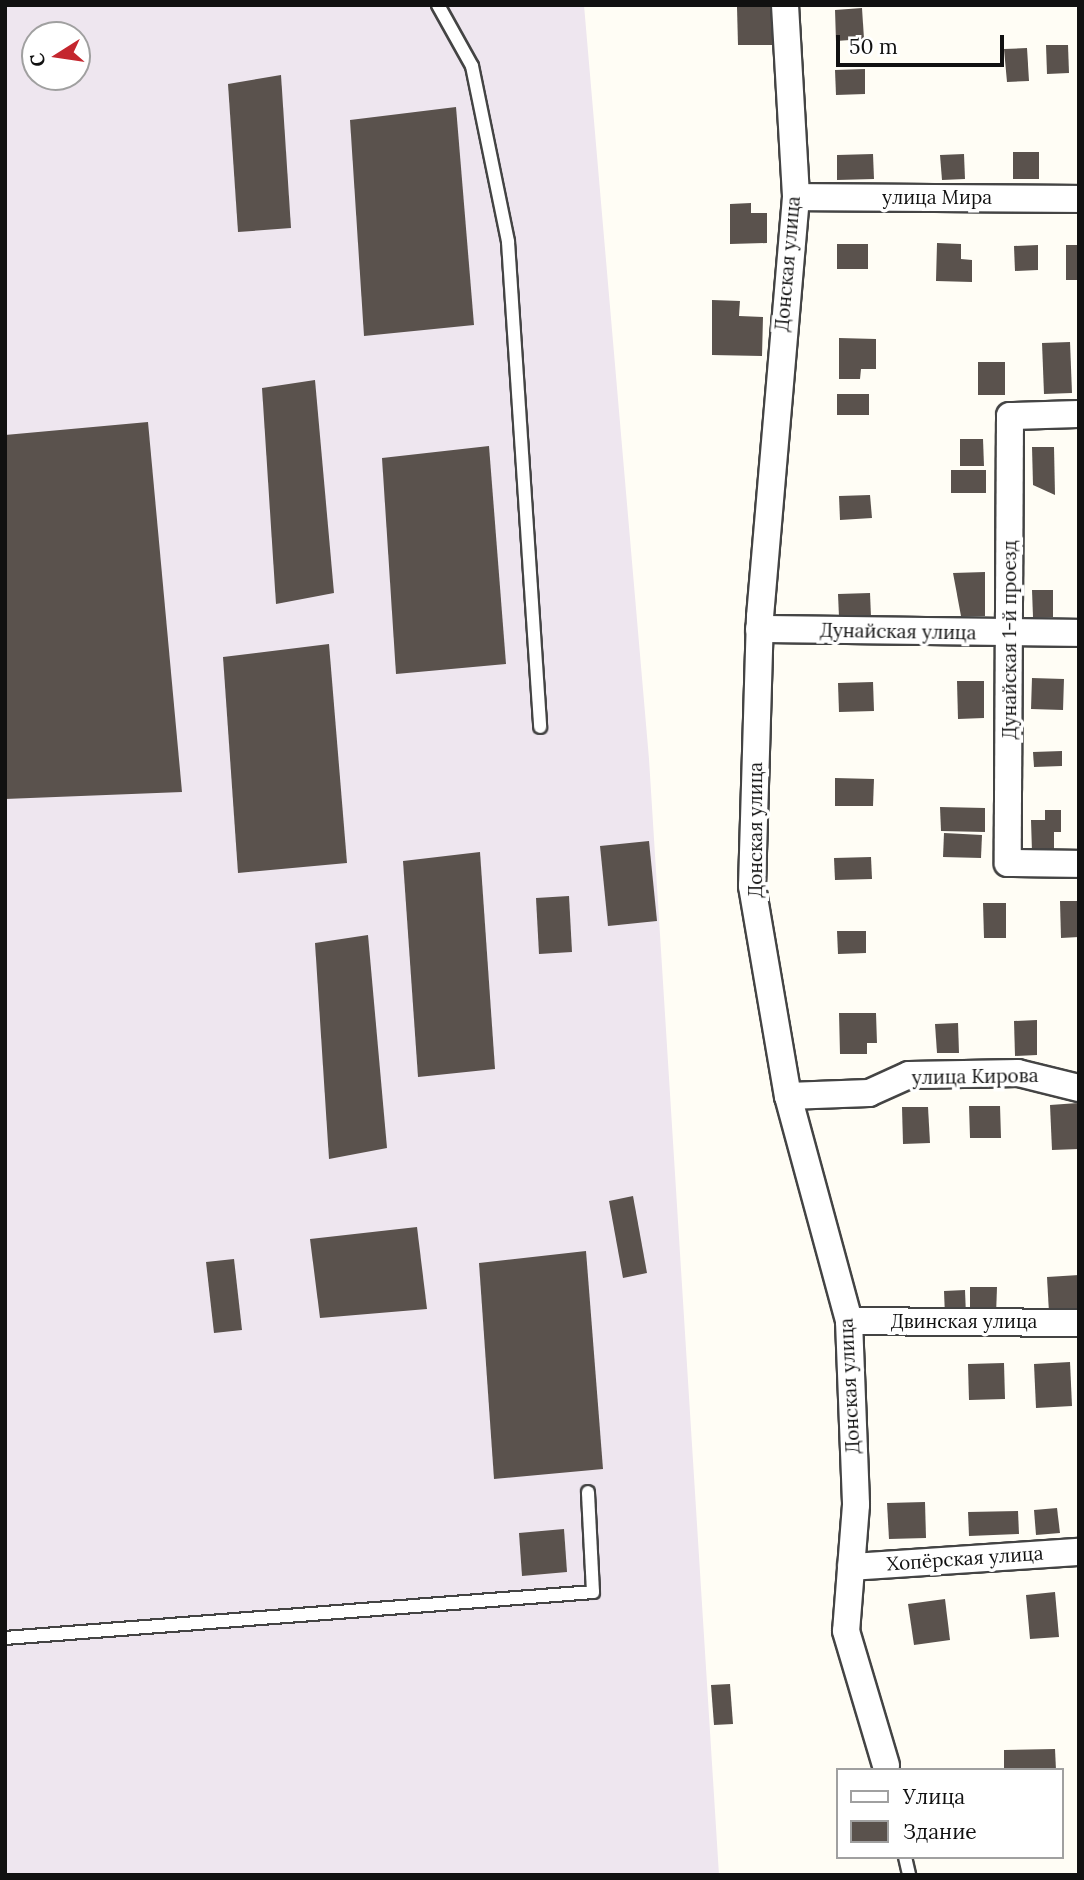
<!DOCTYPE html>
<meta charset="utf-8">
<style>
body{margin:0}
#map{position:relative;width:1084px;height:1880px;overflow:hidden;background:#fffdf5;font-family:Lora,serif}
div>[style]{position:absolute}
.industrial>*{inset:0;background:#eee6ef}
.building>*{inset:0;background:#5a524d}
.roads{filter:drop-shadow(2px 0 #444) drop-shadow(-2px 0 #444) drop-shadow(0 2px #444) drop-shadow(0 -2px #444)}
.lane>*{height:12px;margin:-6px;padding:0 6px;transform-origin:6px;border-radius:6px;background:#fff}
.street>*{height:26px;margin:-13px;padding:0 13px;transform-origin:13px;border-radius:13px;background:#fff}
span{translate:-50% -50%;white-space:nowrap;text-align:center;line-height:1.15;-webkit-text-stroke:7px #fff;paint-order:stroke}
.street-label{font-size:19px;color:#111}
.frame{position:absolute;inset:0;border:7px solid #111;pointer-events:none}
.legend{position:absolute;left:836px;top:1768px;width:228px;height:91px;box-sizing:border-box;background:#fff;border:2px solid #a0a0a0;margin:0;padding:9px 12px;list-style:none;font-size:21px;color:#111}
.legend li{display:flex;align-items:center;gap:14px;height:35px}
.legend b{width:35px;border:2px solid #a0a0a0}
.north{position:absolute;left:21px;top:21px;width:70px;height:70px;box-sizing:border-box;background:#fff;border:2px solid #a0a0a0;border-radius:50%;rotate:258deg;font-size:19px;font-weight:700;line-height:28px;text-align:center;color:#111}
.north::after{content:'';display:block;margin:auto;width:24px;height:32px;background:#c4262e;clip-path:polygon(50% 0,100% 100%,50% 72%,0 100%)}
.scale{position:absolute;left:836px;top:35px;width:168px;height:32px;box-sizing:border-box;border:4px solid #111;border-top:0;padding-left:9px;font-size:21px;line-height:24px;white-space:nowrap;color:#111;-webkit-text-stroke:5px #fff;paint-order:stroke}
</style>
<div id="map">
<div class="industrial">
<i style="clip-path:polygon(evenodd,5px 5px,584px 5px,649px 759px,719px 1875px,5px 1875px,5px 5px,35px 35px,77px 35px,77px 77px,35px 77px,35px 35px)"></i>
</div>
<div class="building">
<i style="clip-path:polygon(775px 6px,775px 45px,738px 45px,737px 7px)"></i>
<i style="clip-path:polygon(862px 8px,864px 39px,836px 41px,835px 10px)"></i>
<i style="clip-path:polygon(1046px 45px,1068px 45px,1069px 73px,1047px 74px)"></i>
<i style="clip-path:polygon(1027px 48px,1029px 81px,1007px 82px,1004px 49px)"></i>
<i style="clip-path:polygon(865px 69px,865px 94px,836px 95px,835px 70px)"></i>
<i style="clip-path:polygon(281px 75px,291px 228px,238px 232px,228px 84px)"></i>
<i style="clip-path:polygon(456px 107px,474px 325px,364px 336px,350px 120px)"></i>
<i style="clip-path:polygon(1013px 152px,1039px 152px,1039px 179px,1013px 179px)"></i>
<i style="clip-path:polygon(873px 154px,874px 179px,837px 180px,837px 155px)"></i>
<i style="clip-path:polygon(964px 154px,965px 179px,942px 180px,940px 155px)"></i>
<i style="clip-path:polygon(751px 203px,751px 213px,767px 213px,767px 243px,730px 244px,730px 204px)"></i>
<i style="clip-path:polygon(937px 243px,961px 244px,961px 259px,972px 260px,972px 282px,936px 281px)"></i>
<i style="clip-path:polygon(837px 244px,868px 244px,868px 269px,837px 269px)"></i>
<i style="clip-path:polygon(1038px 245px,1038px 270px,1015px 271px,1014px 246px)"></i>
<i style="clip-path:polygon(1066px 245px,1079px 245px,1079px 280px,1066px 280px)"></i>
<i style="clip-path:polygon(712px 300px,740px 301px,739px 316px,763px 317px,762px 356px,712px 355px)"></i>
<i style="clip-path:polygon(839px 338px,876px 339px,876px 369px,861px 369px,860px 379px,839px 379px)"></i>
<i style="clip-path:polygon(1070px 342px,1072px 393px,1044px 394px,1042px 343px)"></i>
<i style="clip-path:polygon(978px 362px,1005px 362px,1005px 395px,978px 395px)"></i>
<i style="clip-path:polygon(315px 380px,334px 593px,276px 604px,262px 388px)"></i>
<i style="clip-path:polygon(837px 394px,869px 394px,869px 415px,837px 415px)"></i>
<i style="clip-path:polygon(148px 422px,182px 792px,5px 799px,5px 435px)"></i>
<i style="clip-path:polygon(960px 439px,983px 439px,984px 466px,960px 466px)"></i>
<i style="clip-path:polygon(489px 446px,506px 664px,396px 674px,382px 458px)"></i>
<i style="clip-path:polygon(1032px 447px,1054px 447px,1055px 495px,1033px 485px)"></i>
<i style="clip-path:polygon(951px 470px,986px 470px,986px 493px,951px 493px)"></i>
<i style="clip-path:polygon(870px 495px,872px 518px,840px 520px,839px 496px)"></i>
<i style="clip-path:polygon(985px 572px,985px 616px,961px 616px,953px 573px)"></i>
<i style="clip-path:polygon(1032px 590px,1053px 590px,1053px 617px,1033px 617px)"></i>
<i style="clip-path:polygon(870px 593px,871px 617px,839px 617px,838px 594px)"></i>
<i style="clip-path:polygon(329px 644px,347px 863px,238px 873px,223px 657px)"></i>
<i style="clip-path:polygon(1032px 678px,1064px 679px,1063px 710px,1031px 709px)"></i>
<i style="clip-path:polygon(957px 681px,984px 681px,984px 718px,958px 719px)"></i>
<i style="clip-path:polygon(873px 682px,874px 711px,839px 712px,838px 683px)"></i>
<i style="clip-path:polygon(1062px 751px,1062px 766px,1034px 767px,1033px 752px)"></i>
<i style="clip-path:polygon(835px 778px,874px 779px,873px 806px,835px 806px)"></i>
<i style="clip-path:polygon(940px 807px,985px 808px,985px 832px,941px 831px)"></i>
<i style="clip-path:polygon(1045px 810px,1061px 810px,1061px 832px,1054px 832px,1054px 852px,1032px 852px,1031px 820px,1045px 820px)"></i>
<i style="clip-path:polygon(944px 833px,982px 835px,981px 858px,943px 857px)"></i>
<i style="clip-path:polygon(649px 841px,657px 921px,608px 926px,600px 846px)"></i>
<i style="clip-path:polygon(480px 852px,495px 1069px,418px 1077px,403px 861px)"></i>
<i style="clip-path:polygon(871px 857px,872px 879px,835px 880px,834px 858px)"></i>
<i style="clip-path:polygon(569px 896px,572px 952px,539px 954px,536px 898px)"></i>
<i style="clip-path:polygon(1060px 901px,1079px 901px,1079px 937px,1061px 938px)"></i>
<i style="clip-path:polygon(983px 903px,1006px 903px,1006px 938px,984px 938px)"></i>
<i style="clip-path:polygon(837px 931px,866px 931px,866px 953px,838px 954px)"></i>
<i style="clip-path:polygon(368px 935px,387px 1148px,329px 1159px,315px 943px)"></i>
<i style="clip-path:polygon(839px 1013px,876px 1013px,877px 1043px,867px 1043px,867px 1054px,840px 1054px)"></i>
<i style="clip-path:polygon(1037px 1020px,1037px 1055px,1015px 1056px,1014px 1021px)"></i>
<i style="clip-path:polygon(958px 1023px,959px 1053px,937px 1053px,935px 1024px)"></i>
<i style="clip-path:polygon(1078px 1103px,1079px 1149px,1052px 1150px,1050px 1105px)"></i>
<i style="clip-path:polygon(969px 1106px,1000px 1106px,1001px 1138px,970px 1138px)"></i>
<i style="clip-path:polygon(902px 1107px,928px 1107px,930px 1143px,903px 1144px)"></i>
<i style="clip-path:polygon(633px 1196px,647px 1273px,623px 1278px,609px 1201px)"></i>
<i style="clip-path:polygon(417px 1227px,427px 1309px,320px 1318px,310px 1239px)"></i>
<i style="clip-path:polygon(586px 1251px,603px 1469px,494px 1479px,479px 1263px)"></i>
<i style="clip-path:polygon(234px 1259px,242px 1330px,214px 1333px,206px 1262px)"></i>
<i style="clip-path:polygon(1079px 1275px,1079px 1312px,1049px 1313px,1047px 1277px)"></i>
<i style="clip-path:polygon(970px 1287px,997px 1287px,996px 1315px,970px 1315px)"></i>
<i style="clip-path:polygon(965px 1290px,966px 1316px,945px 1316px,944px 1291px)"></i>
<i style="clip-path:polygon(1070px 1362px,1072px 1406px,1036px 1408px,1034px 1364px)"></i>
<i style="clip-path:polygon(1004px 1363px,1005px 1399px,969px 1400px,968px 1364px)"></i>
<i style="clip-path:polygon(925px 1502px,926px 1538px,889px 1539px,887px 1503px)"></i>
<i style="clip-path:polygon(1057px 1508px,1060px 1533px,1036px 1535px,1034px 1510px)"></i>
<i style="clip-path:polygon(1018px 1511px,1019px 1534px,969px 1536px,968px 1512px)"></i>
<i style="clip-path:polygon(564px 1529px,567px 1572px,522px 1576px,519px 1533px)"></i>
<i style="clip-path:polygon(1055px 1592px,1059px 1637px,1030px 1639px,1026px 1595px)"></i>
<i style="clip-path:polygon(945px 1599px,950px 1640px,914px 1645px,908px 1604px)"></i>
<i style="clip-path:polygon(730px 1684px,733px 1724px,714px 1725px,711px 1685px)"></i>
<i style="clip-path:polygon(1055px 1749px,1056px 1770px,1004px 1770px,1004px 1750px)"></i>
</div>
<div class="roads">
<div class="lane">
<i style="left:438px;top:5px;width:70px;rotate:60.9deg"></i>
<i style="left:472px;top:66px;width:180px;rotate:78.4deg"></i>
<i style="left:508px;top:242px;width:486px;rotate:86.2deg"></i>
<i style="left:5px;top:1638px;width:590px;rotate:-4.47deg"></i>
<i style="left:593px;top:1592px;width:100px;rotate:-92.9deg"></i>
<i style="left:905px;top:1857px;width:18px;rotate:77deg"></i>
</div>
<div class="street">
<i style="left:785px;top:5px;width:192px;rotate:86.7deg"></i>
<i style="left:796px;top:197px;width:422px;rotate:94.9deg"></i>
<i style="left:760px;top:617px;width:269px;rotate:91.7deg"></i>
<i style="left:752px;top:886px;width:213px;rotate:80.3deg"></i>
<i style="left:788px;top:1096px;width:233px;rotate:74.8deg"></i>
<i style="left:849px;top:1321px;width:184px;rotate:87.8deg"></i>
<i style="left:856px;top:1505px;width:126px;rotate:94.5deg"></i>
<i style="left:846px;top:1631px;width:140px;rotate:73.4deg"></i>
<i style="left:796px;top:197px;width:283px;rotate:0.4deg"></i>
<i style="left:1079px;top:414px;width:69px;rotate:178.3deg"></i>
<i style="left:1010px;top:416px;width:447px;rotate:90.3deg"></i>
<i style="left:1008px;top:863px;width:71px;rotate:0.8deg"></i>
<i style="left:759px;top:629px;width:320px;rotate:0.7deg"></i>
<i style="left:788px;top:1096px;width:81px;rotate:-2.1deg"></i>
<i style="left:869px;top:1093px;width:44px;rotate:-24.2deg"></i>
<i style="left:909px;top:1075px;width:109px;rotate:-1.1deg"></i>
<i style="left:1018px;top:1073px;width:63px;rotate:13.8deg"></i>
<i style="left:849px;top:1321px;width:230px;rotate:0.5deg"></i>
<i style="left:851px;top:1567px;width:228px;rotate:-3.8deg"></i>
</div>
</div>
<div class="street-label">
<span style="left:937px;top:198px">улица Мира</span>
<span style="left:788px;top:264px;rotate:-85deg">Донская улица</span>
<span style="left:898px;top:632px;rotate:1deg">Дунайская улица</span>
<span style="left:1010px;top:640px;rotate:-90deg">Дунайская 1-й проезд</span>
<span style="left:756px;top:830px;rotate:-90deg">Донская улица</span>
<span style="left:975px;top:1077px;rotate:-1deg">улица Кирова</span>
<span style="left:964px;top:1322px">Двинская улица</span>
<span style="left:850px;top:1386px;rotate:-93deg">Донская улица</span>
<span style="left:965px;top:1559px;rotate:-4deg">Хопёрская улица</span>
</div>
<div class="frame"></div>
<ul class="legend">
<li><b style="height:9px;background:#fff"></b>Улица</li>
<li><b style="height:19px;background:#5a524d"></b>Здание</li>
</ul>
<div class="north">С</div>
<div class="scale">50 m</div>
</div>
